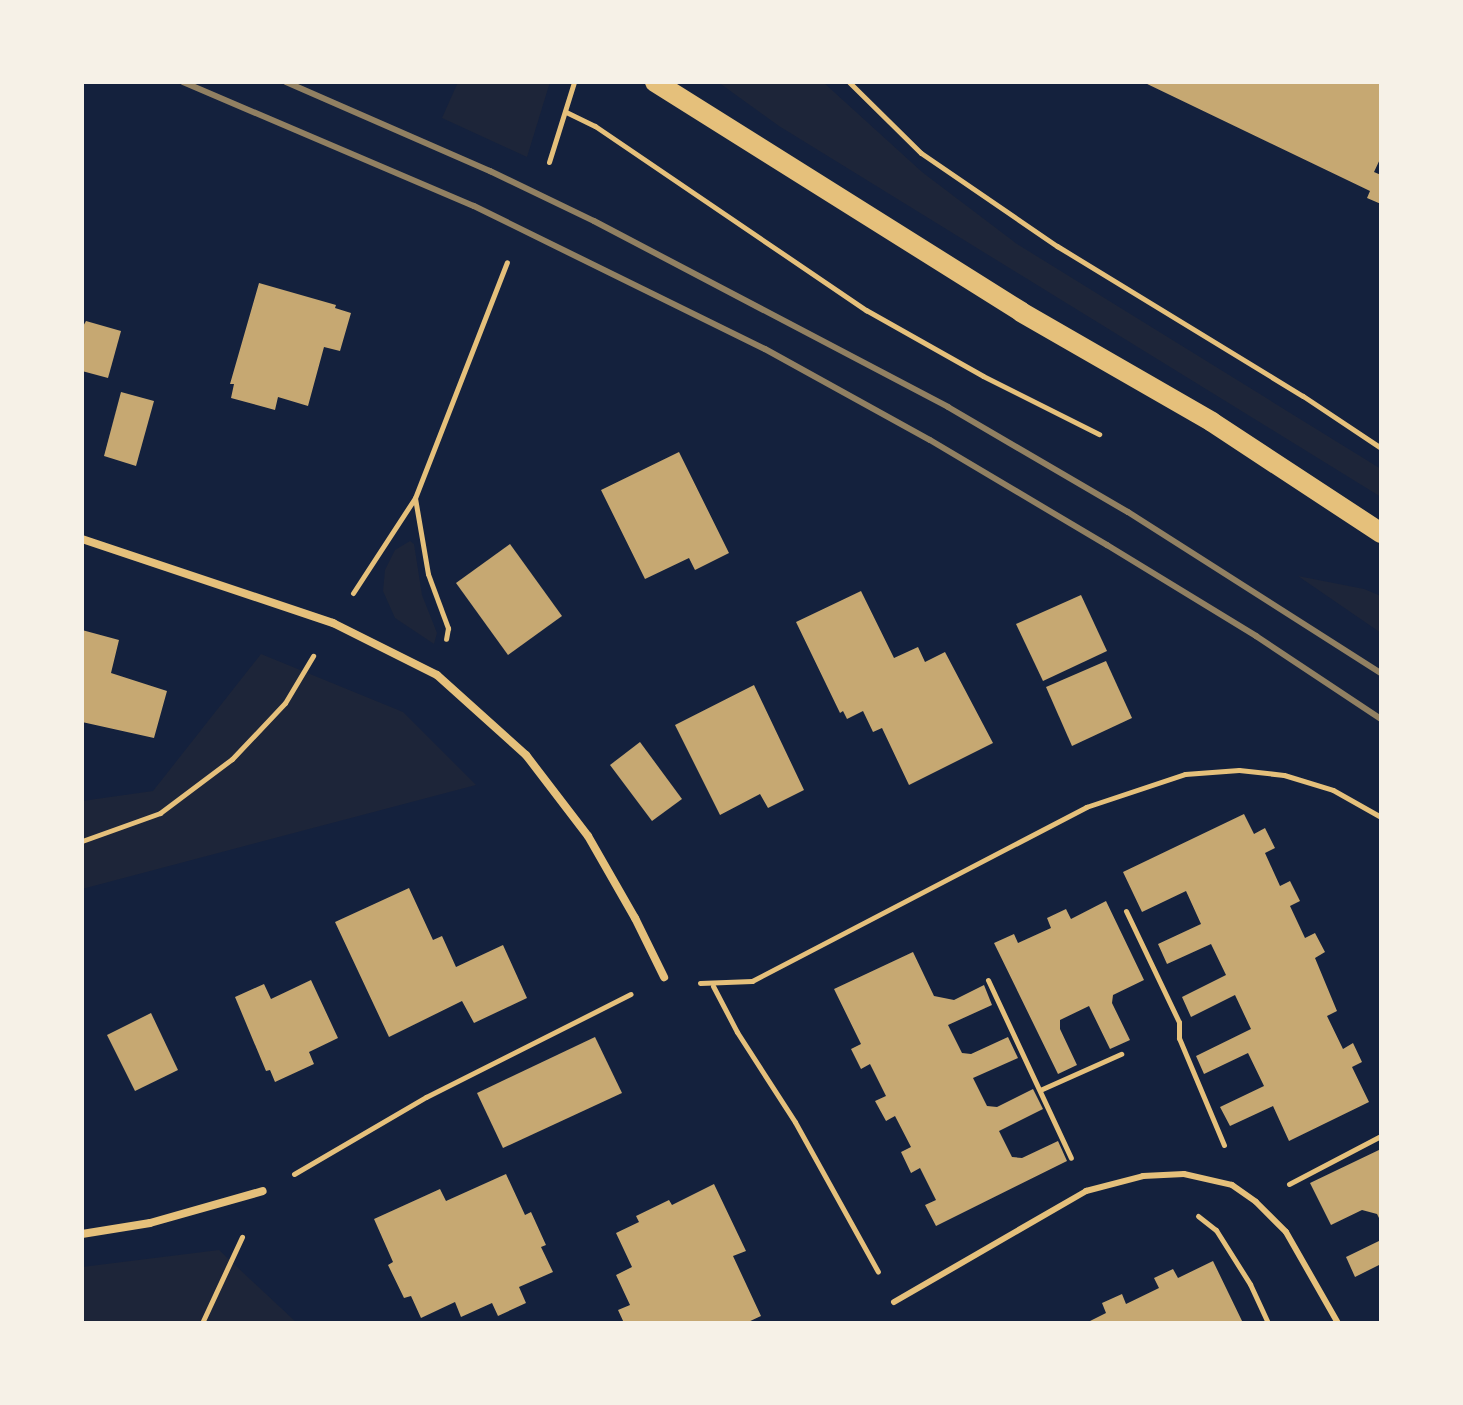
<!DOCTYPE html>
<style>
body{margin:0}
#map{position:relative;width:1463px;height:1405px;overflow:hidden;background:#14213d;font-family:Overpass,sans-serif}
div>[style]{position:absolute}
.green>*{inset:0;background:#1d2539}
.building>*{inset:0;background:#c6a872}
.path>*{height:5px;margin:-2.5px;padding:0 2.5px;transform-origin:2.5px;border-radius:2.5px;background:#e5c07b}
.service>*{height:6px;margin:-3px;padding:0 3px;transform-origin:3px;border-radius:3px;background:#e5c07b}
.minor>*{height:8px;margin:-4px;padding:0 4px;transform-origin:4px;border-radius:4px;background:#e5c07b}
.primary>*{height:20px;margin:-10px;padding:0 10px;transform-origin:10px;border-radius:10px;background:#e5c07b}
.rail>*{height:6px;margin:-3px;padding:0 3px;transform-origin:3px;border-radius:3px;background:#918062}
span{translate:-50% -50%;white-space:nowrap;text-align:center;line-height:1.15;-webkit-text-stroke:8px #f6f1e7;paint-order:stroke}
.frame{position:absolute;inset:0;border:84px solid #f6f1e7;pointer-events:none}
</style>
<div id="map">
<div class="green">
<i style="clip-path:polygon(458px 82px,550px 82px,527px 157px,442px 118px)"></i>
<i style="clip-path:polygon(718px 82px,823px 82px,922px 172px,1017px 244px,1381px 469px,1381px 497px,779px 126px)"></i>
<i style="clip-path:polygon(410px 541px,414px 544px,422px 595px,437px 633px,434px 644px,395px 618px,383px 591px,385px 570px,395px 550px)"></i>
<i style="clip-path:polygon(1298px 576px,1364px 589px,1381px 596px,1381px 633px)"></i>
<i style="clip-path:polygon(261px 654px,403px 712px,476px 785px,82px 889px,82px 801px,153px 791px)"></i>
<i style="clip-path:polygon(219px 1250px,297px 1323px,82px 1323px,82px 1267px)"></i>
</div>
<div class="building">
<i style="clip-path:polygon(1143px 82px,1381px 82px,1381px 157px,1374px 172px,1381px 175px,1381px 204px,1367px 198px,1370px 191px)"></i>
<i style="clip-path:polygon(259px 283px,336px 305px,335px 308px,351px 313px,340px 351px,324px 347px,308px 406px,278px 397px,275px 410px,231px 398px,234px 384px,230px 384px)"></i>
<i style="clip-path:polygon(86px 321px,121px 331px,108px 378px,82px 371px,82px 328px)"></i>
<i style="clip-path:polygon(121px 392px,154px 401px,136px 466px,104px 456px)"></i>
<i style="clip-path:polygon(679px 452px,729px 553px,695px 570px,689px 558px,645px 579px,601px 490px)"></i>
<i style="clip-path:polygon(510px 544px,562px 616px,508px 655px,456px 583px)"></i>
<i style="clip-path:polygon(861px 591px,894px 658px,918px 647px,925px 662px,945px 652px,993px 743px,909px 785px,882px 728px,873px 732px,863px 711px,847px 719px,843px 711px,840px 713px,796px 622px)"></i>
<i style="clip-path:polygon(1081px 595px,1107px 651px,1043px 681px,1016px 624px)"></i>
<i style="clip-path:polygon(82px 630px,119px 640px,111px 673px,167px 691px,154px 738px,82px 722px)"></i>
<i style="clip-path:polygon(1106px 661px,1132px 718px,1072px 746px,1046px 687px)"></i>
<i style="clip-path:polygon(754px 685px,804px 790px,768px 808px,760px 794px,720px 815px,675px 725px)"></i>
<i style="clip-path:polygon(640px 742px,682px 799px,652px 821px,610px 765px)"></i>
<i style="clip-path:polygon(1244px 814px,1254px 834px,1265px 828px,1275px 848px,1265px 853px,1280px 886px,1290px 881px,1300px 901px,1290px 906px,1305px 938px,1315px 933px,1325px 952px,1315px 958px,1337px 1011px,1327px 1016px,1343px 1049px,1353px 1043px,1362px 1062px,1352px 1067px,1369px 1102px,1289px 1141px,1273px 1106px,1230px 1126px,1220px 1107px,1264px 1086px,1248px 1053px,1204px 1074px,1196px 1056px,1251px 1029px,1235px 995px,1191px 1017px,1182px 997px,1226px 975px,1211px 944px,1167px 964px,1158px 944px,1201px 924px,1186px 891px,1142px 912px,1123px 872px)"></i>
<i style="clip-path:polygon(409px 888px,433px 940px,442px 936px,456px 967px,503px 945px,527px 998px,474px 1023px,462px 1001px,389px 1037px,335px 922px)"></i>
<i style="clip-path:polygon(1106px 901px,1144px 980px,1113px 995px,1112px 1003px,1130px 1040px,1110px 1049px,1089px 1006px,1060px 1020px,1060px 1029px,1077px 1065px,1058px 1074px,994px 943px,1014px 934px,1018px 943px,1051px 928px,1047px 918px,1066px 909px,1071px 919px)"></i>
<i style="clip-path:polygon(913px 952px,934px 996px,954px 1000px,984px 985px,992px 1005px,948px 1025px,962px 1053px,971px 1054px,1008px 1037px,1018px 1058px,973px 1078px,987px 1106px,997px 1107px,1033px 1089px,1043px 1109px,999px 1131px,1012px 1157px,1022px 1158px,1058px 1141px,1067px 1161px,936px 1226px,925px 1205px,936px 1200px,920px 1168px,911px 1173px,901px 1152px,911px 1147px,895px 1116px,886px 1121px,875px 1101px,886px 1096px,870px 1064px,861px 1069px,851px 1049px,861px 1044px,834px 989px)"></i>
<i style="clip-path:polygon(311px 980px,338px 1038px,309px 1052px,314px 1064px,275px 1082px,270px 1070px,266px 1071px,235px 997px,264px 984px,271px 999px)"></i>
<i style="clip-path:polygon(151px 1013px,178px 1070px,135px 1091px,107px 1035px)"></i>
<i style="clip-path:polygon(595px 1037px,622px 1093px,503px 1148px,477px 1093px)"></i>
<i style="clip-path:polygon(1381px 1149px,1381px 1222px,1377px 1214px,1362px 1210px,1331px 1225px,1310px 1183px)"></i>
<i style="clip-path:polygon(506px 1174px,525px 1215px,531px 1212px,546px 1245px,541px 1247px,553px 1272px,519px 1287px,526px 1303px,498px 1316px,492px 1303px,461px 1317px,455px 1302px,421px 1318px,411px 1296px,404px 1298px,388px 1265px,393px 1262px,374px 1219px,440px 1189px,446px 1201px)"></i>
<i style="clip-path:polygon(714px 1184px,746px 1251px,733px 1256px,761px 1316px,746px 1323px,624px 1323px,618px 1310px,630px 1305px,616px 1275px,632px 1267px,616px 1233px,639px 1222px,636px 1216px,669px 1200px,672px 1205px)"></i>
<i style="clip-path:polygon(1381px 1240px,1381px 1264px,1355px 1277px,1346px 1257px)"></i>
<i style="clip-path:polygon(1213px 1261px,1243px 1323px,1086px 1323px,1106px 1313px,1102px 1303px,1122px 1294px,1126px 1304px,1159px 1288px,1154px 1278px,1173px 1269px,1178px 1278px)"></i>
</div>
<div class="path">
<i style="left:849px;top:82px;width:101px;rotate:44.6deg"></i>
<i style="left:921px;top:153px;width:165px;rotate:34.4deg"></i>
<i style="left:1057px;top:246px;width:288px;rotate:31.4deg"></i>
<i style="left:1303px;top:396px;width:94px;rotate:33.7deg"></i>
<i style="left:566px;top:112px;width:32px;rotate:26deg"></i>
<i style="left:595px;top:126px;width:328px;rotate:34.2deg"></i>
<i style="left:866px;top:310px;width:134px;rotate:29.4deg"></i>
<i style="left:983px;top:376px;width:130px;rotate:26.6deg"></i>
<i style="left:549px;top:162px;width:84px;rotate:-72.6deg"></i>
<i style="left:415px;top:498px;width:77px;rotate:80.3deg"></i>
<i style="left:428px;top:574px;width:58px;rotate:69.7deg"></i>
<i style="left:448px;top:628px;width:11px;rotate:100deg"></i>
<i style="left:353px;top:593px;width:113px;rotate:-56.9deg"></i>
<i style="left:415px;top:498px;width:253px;rotate:-68.7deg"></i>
<i style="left:82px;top:841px;width:83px;rotate:-19.7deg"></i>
<i style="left:160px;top:813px;width:90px;rotate:-36.9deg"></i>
<i style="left:232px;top:759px;width:77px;rotate:-46.6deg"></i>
<i style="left:285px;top:703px;width:55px;rotate:-59.2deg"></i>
<i style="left:1126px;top:911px;width:123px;rotate:64.5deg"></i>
<i style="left:1179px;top:1022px;width:16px;rotate:90deg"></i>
<i style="left:1179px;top:1038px;width:116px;rotate:67.2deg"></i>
<i style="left:988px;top:980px;width:196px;rotate:65deg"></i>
<i style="left:700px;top:983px;width:52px;rotate:-2.2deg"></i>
<i style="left:752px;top:981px;width:377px;rotate:-27.5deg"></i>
<i style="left:1086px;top:807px;width:104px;rotate:-18.4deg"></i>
<i style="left:1185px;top:774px;width:54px;rotate:-4.2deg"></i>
<i style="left:1239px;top:770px;width:45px;rotate:6.3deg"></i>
<i style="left:1284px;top:775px;width:51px;rotate:17deg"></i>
<i style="left:1333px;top:790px;width:55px;rotate:29.4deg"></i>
<i style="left:713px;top:986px;width:52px;rotate:62.4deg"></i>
<i style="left:737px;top:1032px;width:107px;rotate:57.2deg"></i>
<i style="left:795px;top:1122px;width:171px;rotate:61deg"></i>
<i style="left:1040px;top:1090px;width:89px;rotate:-24deg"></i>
<i style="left:294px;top:1174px;width:153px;rotate:-30.3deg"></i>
<i style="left:426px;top:1097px;width:229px;rotate:-26.7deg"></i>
<i style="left:1289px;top:1184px;width:104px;rotate:-27.6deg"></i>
<i style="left:1198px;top:1216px;width:23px;rotate:38deg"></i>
<i style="left:1216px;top:1230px;width:64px;rotate:57.8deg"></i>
<i style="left:1250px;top:1284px;width:43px;rotate:65.2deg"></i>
<i style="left:202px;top:1323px;width:95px;rotate:-65.1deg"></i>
</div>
<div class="service">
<i style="left:894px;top:1302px;width:222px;rotate:-30deg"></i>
<i style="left:1086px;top:1191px;width:59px;rotate:-14.7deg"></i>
<i style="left:1143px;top:1176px;width:41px;rotate:-2.8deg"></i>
<i style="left:1184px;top:1174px;width:49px;rotate:12.9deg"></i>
<i style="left:1232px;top:1185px;width:29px;rotate:35deg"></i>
<i style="left:1256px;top:1202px;width:42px;rotate:45deg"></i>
<i style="left:1286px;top:1232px;width:105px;rotate:60.3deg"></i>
</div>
<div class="minor">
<i style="left:82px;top:539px;width:265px;rotate:18.5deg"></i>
<i style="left:333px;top:623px;width:116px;rotate:26.6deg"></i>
<i style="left:437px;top:675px;width:120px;rotate:42deg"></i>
<i style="left:526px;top:755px;width:102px;rotate:52.6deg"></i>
<i style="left:588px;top:836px;width:95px;rotate:60.2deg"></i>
<i style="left:635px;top:918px;width:66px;rotate:63.8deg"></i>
<i style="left:82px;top:1234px;width:69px;rotate:-9.2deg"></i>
<i style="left:150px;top:1223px;width:117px;rotate:-15.8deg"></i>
</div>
<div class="primary">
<i style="left:655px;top:82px;width:432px;rotate:32.1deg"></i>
<i style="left:1021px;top:312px;width:220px;rotate:29.9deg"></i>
<i style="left:1212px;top:422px;width:202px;rotate:33.3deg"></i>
</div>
<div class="rail">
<i style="left:183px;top:82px;width:316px;rotate:23.1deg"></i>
<i style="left:474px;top:206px;width:324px;rotate:26.2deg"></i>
<i style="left:765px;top:349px;width:188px;rotate:28.9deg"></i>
<i style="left:930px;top:440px;width:206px;rotate:30.7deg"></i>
<i style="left:1107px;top:545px;width:175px;rotate:31.4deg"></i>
<i style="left:1256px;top:636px;width:150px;rotate:33.6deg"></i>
<i style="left:286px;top:82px;width:223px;rotate:23.6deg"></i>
<i style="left:490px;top:171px;width:115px;rotate:25.7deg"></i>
<i style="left:594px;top:221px;width:400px;rotate:27.7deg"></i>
<i style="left:948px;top:407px;width:208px;rotate:30.3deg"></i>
<i style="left:1128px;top:512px;width:300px;rotate:32.5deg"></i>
</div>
<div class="frame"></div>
</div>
